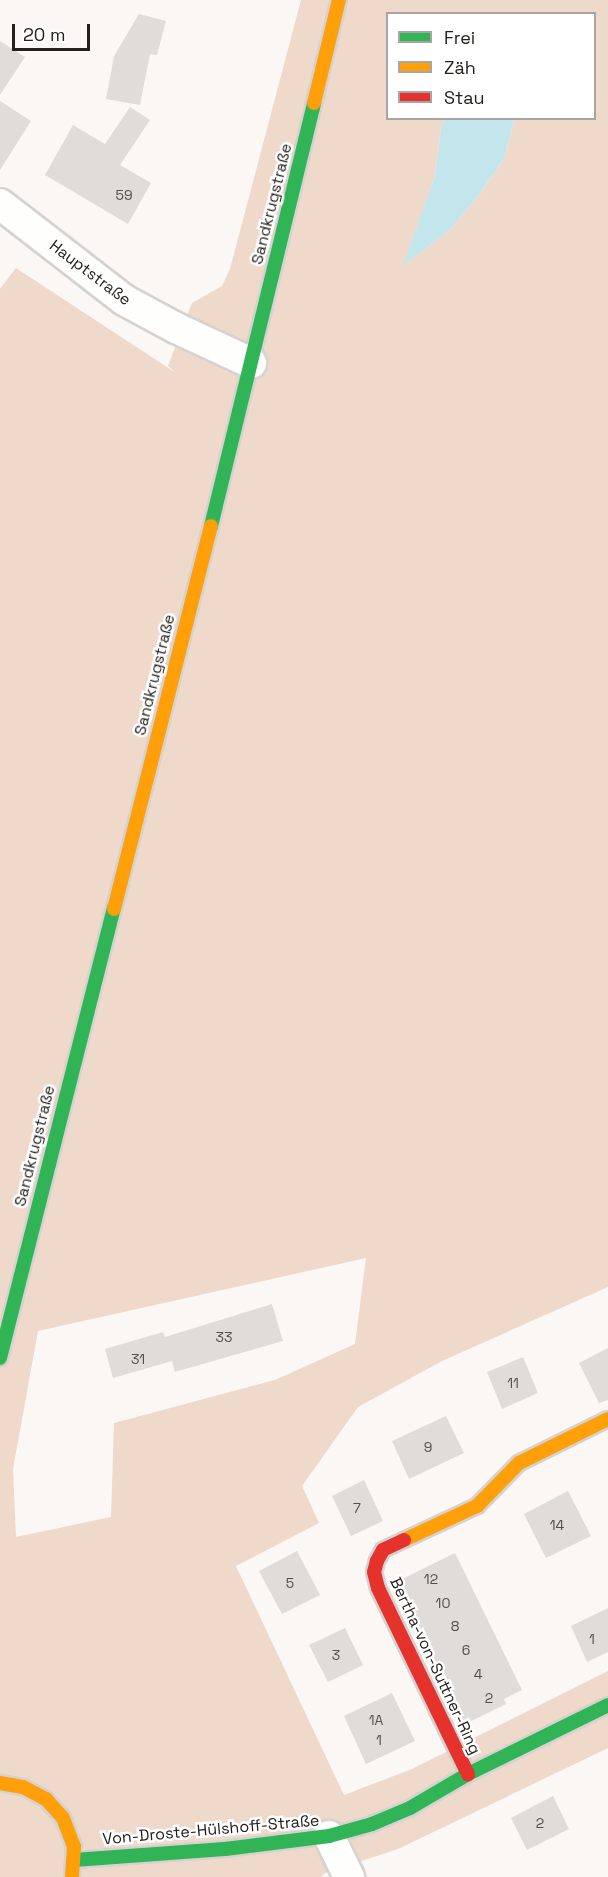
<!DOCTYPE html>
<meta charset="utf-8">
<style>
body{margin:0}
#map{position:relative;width:608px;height:1877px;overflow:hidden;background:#fbf7f4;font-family:"Space Grotesk",sans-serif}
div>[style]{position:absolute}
.green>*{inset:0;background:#eed9cb}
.water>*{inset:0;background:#c3e6ec}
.building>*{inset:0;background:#dfdcd9}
.roads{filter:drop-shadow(2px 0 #d6d2cf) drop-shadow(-2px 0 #d6d2cf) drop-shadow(0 2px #d6d2cf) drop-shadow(0 -2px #d6d2cf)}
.street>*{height:30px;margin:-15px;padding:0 15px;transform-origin:15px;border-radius:15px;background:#fefefd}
.fast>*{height:14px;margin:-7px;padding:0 7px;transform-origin:7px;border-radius:7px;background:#30b455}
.slow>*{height:14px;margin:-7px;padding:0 7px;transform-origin:7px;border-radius:7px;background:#ff9f0a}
.jam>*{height:14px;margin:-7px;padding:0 7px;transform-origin:7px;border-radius:7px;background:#e5322d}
span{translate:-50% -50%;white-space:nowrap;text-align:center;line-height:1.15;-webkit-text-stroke:5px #fff;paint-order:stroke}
.number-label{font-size:14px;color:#524f4c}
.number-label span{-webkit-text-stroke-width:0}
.street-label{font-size:16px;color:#23201d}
.legend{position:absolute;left:386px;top:12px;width:210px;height:108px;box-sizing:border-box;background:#fff;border:2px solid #a7a6a5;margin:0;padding:8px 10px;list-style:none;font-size:18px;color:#23201d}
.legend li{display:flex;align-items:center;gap:12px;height:30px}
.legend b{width:30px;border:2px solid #a7a6a5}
.scale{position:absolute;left:12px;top:24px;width:78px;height:27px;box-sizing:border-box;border:3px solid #23201d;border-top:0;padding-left:8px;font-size:18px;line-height:21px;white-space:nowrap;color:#23201d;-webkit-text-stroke:4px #fff;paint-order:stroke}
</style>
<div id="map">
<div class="green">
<i style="clip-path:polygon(evenodd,301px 0,608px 0,608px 1287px,442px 1361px,358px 1407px,302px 1486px,319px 1523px,236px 1566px,344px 1795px,412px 1769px,608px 1671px,608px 1748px,398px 1849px,325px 1873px,321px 1877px,0 1877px,0 289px,16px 268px,176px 373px,168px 366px,192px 303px,222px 286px,230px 269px,301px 0,388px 14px,594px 14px,594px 118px,514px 119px,505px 157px,478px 196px,450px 230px,404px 264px,435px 176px,441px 127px,445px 118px,388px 118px,388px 14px,301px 0,366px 1258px,355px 1344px,275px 1380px,114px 1423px,111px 1517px,16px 1537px,13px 1469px,38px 1331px,366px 1258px)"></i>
</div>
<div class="water">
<i style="clip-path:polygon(445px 118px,514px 119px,505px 157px,478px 196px,450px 230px,403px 265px,435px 176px,441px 127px)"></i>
</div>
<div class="building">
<i style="clip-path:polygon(139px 14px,166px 21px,157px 55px,150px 54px,140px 105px,106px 99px,114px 56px)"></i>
<i style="clip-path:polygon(0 41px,25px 57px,0 95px)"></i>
<i style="clip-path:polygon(0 101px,31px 121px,0 170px)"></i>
<i style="clip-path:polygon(130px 107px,150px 120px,120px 165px,151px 183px,128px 224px,45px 175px,73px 125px,105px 144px)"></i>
<i style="clip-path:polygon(272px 1304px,283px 1341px,175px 1372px,172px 1361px,113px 1378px,105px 1349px,163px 1332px,165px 1337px)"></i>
<i style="clip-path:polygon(608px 1348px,608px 1400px,599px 1403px,579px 1363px)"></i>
<i style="clip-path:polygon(523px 1357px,538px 1393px,502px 1409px,487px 1372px)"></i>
<i style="clip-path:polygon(446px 1416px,464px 1453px,409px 1479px,392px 1441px)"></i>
<i style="clip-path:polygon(364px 1480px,383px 1521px,351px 1536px,332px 1496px)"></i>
<i style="clip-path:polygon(568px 1491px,591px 1536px,546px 1558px,524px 1514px)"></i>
<i style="clip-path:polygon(297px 1551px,320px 1595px,282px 1614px,259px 1571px)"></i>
<i style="clip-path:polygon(455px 1553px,522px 1690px,504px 1699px,506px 1704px,465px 1724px,396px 1582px)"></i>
<i style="clip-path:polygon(608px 1608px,608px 1652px,587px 1662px,571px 1626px)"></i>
<i style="clip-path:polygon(345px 1628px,363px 1665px,328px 1682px,309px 1645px)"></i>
<i style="clip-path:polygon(392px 1693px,415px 1741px,366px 1764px,344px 1716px)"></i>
<i style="clip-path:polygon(553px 1796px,569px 1829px,527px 1850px,511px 1818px)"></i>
</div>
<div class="roads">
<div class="street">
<i style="left:0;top:204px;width:157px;rotate:37.7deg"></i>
<i style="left:124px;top:300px;width:59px;rotate:28.3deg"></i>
<i style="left:176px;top:328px;width:83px;rotate:25deg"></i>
<i style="left:329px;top:1836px;width:46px;rotate:64deg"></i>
</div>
<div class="fast">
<i style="left:211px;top:526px;width:435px;rotate:-76.3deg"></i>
<i style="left:0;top:1358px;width:463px;rotate:-75.8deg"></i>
<i style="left:74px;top:1860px;width:151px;rotate:-4.2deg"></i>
<i style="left:225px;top:1849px;width:105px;rotate:-7.1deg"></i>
<i style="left:329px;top:1836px;width:45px;rotate:-15.6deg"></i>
<i style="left:372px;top:1824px;width:41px;rotate:-22.8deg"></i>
<i style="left:410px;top:1808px;width:67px;rotate:-30.4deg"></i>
<i style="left:468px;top:1774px;width:156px;rotate:-26.2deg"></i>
</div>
<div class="slow">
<i style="left:314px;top:103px;width:106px;rotate:-76.4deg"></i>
<i style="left:114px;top:909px;width:395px;rotate:-75.8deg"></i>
<i style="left:404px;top:1540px;width:81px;rotate:-25deg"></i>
<i style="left:477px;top:1506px;width:60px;rotate:-45.7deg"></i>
<i style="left:519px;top:1463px;width:99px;rotate:-26.3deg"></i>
<i style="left:0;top:1783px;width:23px;rotate:10deg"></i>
<i style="left:23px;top:1787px;width:26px;rotate:28deg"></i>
<i style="left:46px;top:1799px;width:25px;rotate:48deg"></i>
<i style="left:63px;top:1818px;width:31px;rotate:69deg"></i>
<i style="left:74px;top:1847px;width:30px;rotate:94deg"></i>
</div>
<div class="jam">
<i style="left:404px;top:1540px;width:23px;rotate:155deg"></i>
<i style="left:383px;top:1550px;width:13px;rotate:119deg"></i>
<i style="left:377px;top:1561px;width:11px;rotate:105deg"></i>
<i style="left:374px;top:1572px;width:16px;rotate:76deg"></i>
<i style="left:378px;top:1588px;width:207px;rotate:64.2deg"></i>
</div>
</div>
<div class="number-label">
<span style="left:124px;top:195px">59</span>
<span style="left:224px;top:1337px">33</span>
<span style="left:138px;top:1359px">31</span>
<span style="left:513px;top:1383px">11</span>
<span style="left:428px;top:1447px">9</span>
<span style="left:357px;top:1508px">7</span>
<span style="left:557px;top:1525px">14</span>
<span style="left:431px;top:1579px">12</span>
<span style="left:290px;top:1583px">5</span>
<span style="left:443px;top:1603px">10</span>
<span style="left:455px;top:1626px">8</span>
<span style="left:592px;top:1639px">1</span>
<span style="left:466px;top:1650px">6</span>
<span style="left:336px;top:1655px">3</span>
<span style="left:478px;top:1674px">4</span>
<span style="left:489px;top:1698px">2</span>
<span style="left:376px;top:1720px">1A</span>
<span style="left:379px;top:1740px">1</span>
<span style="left:540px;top:1823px">2</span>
</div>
<div class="street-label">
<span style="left:272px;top:204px;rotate:-76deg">Sandkrugstraße</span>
<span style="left:90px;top:273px;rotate:37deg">Hauptstraße</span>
<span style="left:155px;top:675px;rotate:-76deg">Sandkrugstraße</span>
<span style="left:35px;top:1146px;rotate:-76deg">Sandkrugstraße</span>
<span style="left:435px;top:1666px;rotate:65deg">Bertha-von-Suttner-Ring</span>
<span style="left:211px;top:1830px;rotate:-5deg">Von-Droste-Hülshoff-Straße</span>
</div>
<ul class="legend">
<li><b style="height:8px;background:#30b455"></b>Frei</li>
<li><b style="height:8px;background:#ff9f0a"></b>Zäh</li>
<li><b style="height:8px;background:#e5322d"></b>Stau</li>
</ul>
<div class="scale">20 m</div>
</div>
